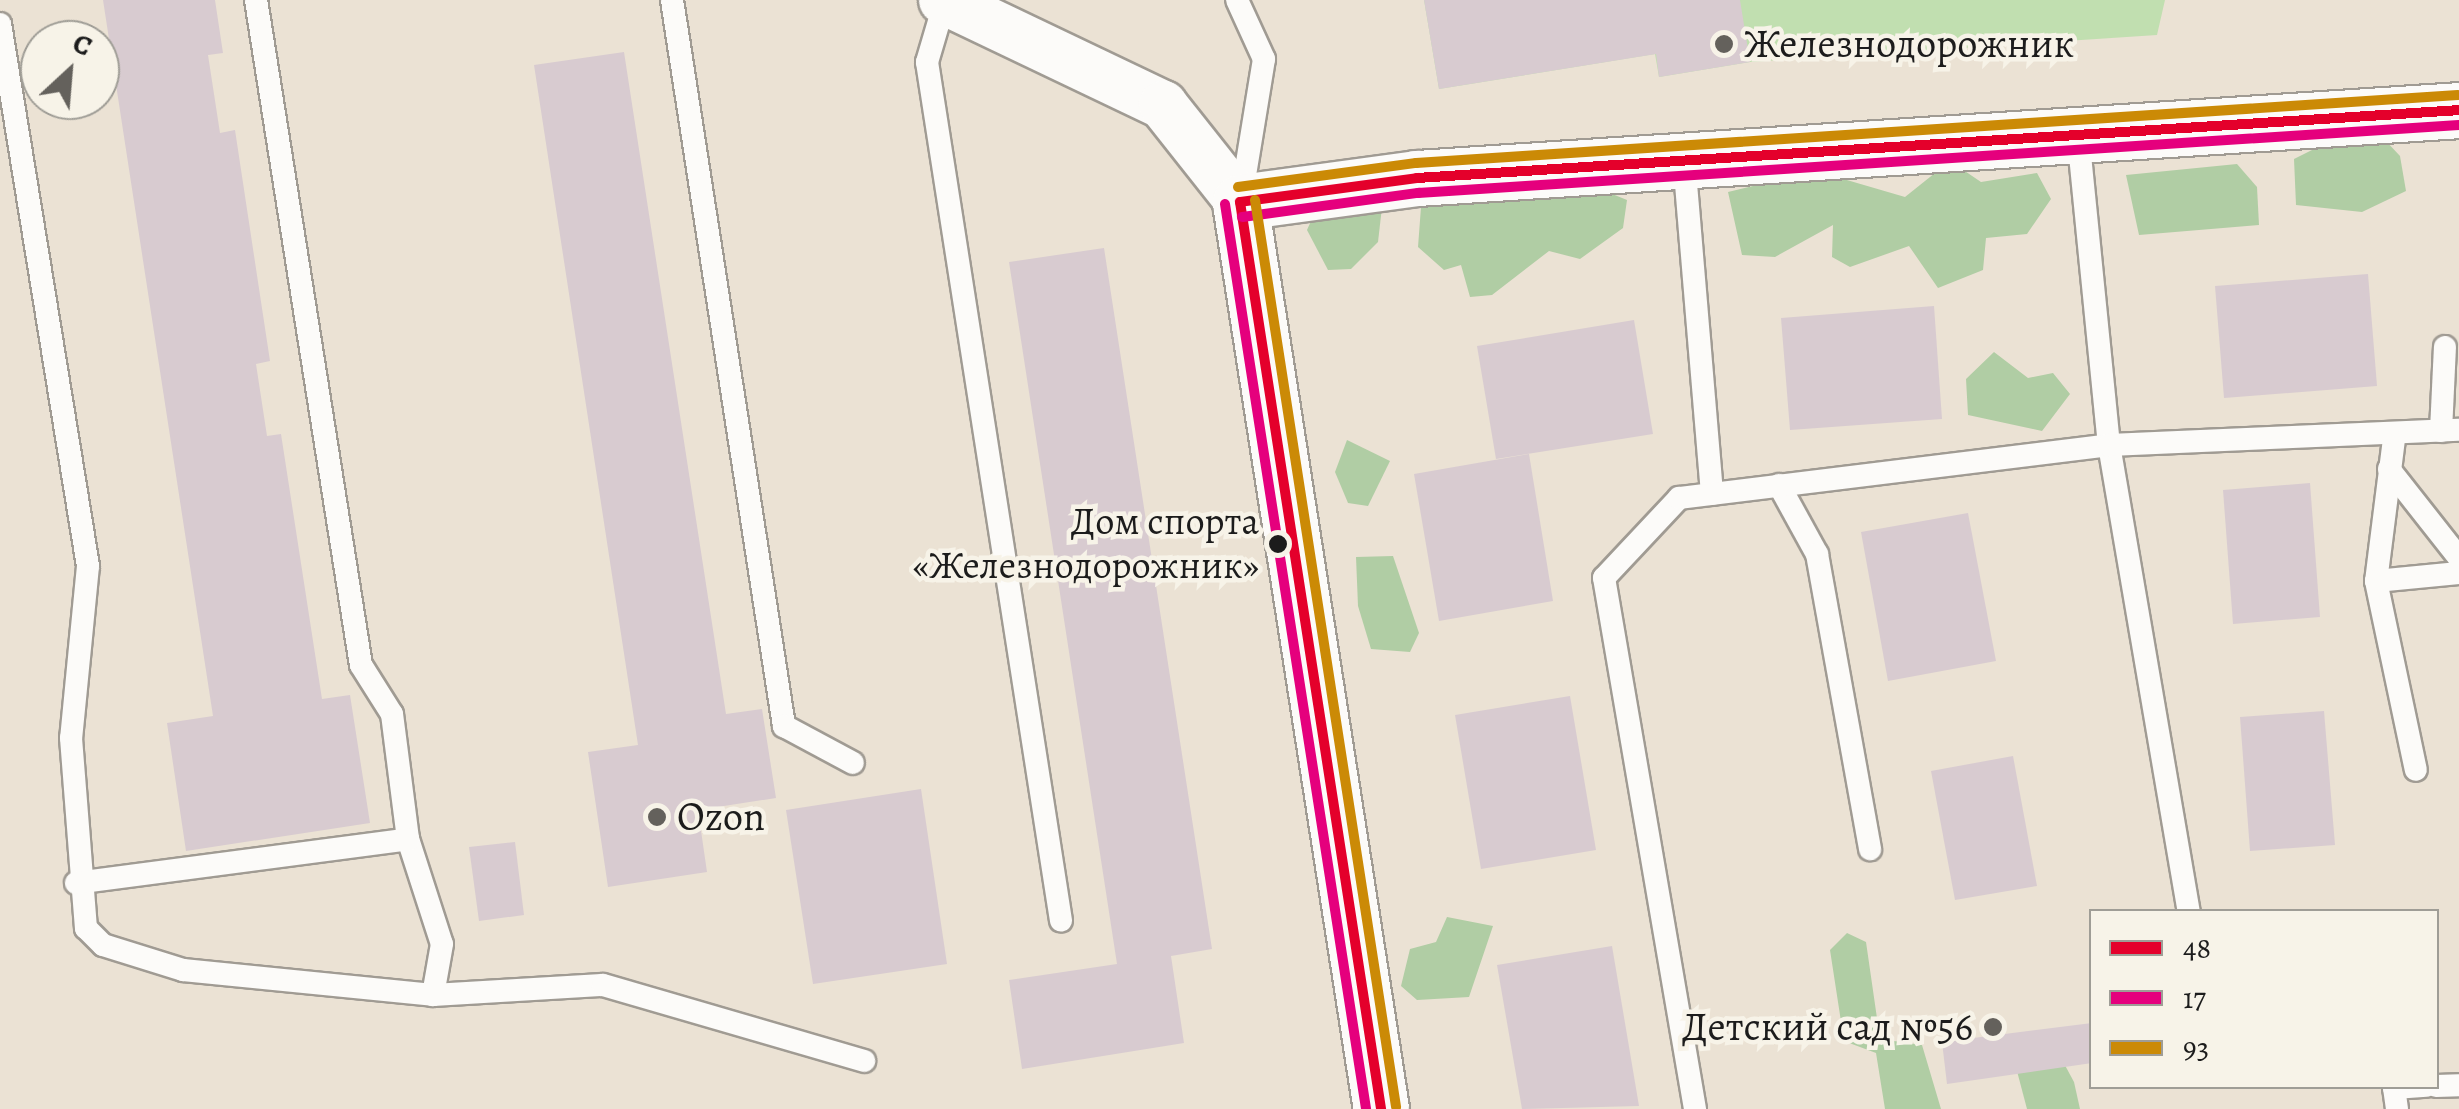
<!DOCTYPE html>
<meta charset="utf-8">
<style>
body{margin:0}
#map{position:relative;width:2459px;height:1109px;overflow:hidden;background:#ebe2d4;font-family:Alegreya,serif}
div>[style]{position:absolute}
.green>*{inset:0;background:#c1dfb0}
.forest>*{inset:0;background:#b0cda4}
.building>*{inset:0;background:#d8cbd0}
.roads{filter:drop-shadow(2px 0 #a09b93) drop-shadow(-2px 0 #a09b93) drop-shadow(0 2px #a09b93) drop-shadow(0 -2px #a09b93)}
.service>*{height:22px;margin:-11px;padding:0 11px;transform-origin:11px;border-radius:11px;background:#fcfbf9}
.minor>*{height:48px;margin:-24px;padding:0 24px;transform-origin:24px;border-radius:24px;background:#fcfbf9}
.tertiary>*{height:55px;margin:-27.5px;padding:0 27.5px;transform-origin:27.5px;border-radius:27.5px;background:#fcfbf9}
.bus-1>*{height:10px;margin:-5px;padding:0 5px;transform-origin:5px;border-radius:5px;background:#e4002b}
.bus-2>*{height:10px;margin:-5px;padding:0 5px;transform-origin:5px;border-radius:5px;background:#e5007d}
.bus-3>*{height:10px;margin:-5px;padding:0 5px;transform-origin:5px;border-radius:5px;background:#cb8a06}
.dots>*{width:28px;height:28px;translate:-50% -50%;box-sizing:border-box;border:5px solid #f7f3e8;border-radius:50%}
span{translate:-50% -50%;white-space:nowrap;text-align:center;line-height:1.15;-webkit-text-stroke:9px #f7f3e8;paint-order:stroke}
.bus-label{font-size:38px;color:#1c1c1c}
.right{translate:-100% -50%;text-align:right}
.poi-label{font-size:40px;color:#1c1c1c}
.left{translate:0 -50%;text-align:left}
.legend{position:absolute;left:2089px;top:909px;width:350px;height:180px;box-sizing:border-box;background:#f7f3e8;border:2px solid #9f9d96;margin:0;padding:12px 18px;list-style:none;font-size:30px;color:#1c1c1c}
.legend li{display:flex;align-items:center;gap:20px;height:50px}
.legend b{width:50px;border:2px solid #9f9d96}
.north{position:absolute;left:20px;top:20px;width:100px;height:100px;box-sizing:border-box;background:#f7f3e8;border:2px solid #9f9d96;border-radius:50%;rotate:26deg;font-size:28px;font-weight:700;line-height:40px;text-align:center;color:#1c1c1c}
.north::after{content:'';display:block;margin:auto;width:35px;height:45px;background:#64615c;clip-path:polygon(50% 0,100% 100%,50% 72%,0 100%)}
</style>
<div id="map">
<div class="green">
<i style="clip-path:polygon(1424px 0,2165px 0,2157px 35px,1750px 62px,1659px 77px,1655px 54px,1439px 89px)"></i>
</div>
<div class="forest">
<i style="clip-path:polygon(2368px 122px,2400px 156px,2406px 191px,2362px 212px,2296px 205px,2294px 159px)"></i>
<i style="clip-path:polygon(1950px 161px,1981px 182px,2037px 173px,2051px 199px,2027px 234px,1986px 238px,1983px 270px,1938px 288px,1909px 246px,1850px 267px,1832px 257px,1833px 225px,1775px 257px,1742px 255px,1728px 192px,1816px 171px,1905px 197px)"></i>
<i style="clip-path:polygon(2237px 164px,2257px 187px,2259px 225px,2139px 235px,2126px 175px)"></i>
<i style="clip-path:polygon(1595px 187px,1627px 200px,1623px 228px,1580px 259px,1549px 251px,1492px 295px,1470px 297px,1461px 265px,1444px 270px,1418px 247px,1421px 207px)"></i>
<i style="clip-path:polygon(1324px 192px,1382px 207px,1378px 242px,1351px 269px,1328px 270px,1307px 230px)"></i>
<i style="clip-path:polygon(1994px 352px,2028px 378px,2053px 373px,2070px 394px,2042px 431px,1968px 415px,1966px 379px)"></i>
<i style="clip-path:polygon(1347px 440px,1390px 461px,1368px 506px,1348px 503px,1335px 472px)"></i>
<i style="clip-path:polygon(1393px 556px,1419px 633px,1410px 652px,1371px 649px,1358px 606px,1356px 557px)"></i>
<i style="clip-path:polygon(1447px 917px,1493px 926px,1469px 997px,1417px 1000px,1401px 986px,1410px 949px,1436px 942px)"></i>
<i style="clip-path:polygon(1847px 933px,1866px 942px,1880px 1039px,1922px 1045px,1941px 1109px,1885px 1109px,1876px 1053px,1844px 1041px,1830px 950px)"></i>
<i style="clip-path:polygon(2046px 1030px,2074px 1082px,2080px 1109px,2027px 1109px,2008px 1037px)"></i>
</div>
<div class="building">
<i style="clip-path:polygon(103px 0,215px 0,223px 53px,208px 55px,220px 133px,235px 130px,270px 361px,256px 364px,267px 436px,281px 434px,322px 699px,350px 695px,370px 823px,186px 851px,167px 723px,213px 716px)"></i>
<i style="clip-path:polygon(1424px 0,1740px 0,1750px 62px,1659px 77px,1656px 54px,1439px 89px)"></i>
<i style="clip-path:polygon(624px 52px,726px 714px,762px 709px,776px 798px,698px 810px,707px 872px,608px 887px,588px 752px,638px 745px,534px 65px)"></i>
<i style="clip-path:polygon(1104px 248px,1212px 949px,1171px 956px,1184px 1043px,1022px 1069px,1009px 980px,1117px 964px,1009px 262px)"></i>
<i style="clip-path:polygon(2368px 274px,2377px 386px,2224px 398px,2215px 286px)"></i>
<i style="clip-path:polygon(1934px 306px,1942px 419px,1790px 430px,1781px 318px)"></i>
<i style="clip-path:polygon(1634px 320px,1653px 434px,1496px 459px,1477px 346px)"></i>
<i style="clip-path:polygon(1529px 454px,1553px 601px,1439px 621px,1414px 474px)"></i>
<i style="clip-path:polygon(2310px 483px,2320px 617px,2233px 624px,2223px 490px)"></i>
<i style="clip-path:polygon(1968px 513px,1996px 661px,1888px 681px,1861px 532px)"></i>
<i style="clip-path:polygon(1570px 696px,1596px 850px,1481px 869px,1455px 715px)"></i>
<i style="clip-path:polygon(2324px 711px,2335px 845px,2250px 851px,2240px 717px)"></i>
<i style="clip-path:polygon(2013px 756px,2037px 886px,1955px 900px,1931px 771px)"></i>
<i style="clip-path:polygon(921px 789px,947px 964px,813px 984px,786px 810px)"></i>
<i style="clip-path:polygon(515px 842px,524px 915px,479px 921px,469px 847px)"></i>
<i style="clip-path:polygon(1612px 946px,1639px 1106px,1522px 1109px,1497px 965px)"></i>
<i style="clip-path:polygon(2092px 1023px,2092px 1063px,1947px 1084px,1942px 1042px)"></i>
</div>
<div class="roads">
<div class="service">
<i style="left:256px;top:0;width:673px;rotate:81.03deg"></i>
<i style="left:361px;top:665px;width:58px;rotate:57.7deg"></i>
<i style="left:392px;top:714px;width:126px;rotate:82.7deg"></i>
<i style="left:408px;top:839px;width:110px;rotate:72.1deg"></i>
<i style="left:442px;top:944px;width:52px;rotate:100deg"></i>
<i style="left:672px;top:0;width:735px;rotate:81.23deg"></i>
<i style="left:784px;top:726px;width:78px;rotate:28.2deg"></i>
<i style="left:1237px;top:0;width:65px;rotate:65.4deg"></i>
<i style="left:1264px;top:59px;width:142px;rotate:99.3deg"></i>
<i style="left:945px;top:1px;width:64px;rotate:106.4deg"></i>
<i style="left:927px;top:62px;width:869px;rotate:81.13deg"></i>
<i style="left:0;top:24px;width:549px;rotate:80.78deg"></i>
<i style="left:88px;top:566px;width:173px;rotate:95.6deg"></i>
<i style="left:71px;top:738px;width:191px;rotate:85.5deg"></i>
<i style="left:86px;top:928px;width:24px;rotate:45deg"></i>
<i style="left:103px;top:945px;width:84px;rotate:17.4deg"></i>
<i style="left:183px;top:970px;width:251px;rotate:5.7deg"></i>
<i style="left:433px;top:995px;width:170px;rotate:-3.4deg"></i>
<i style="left:603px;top:985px;width:272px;rotate:16.2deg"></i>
<i style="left:2078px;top:135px;width:312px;rotate:84.3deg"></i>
<i style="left:2109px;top:445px;width:474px;rotate:80.3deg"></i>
<i style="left:1684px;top:160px;width:335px;rotate:85.2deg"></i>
<i style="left:2441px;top:431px;width:84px;rotate:-87.3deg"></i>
<i style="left:2394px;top:439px;width:143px;rotate:97.2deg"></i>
<i style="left:2376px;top:581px;width:193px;rotate:78.1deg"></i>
<i style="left:2389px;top:469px;width:113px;rotate:51.8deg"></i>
<i style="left:1779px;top:485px;width:79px;rotate:61.2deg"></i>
<i style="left:1817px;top:554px;width:300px;rotate:79.8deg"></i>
<i style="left:2376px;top:581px;width:83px;rotate:-5.5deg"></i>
<i style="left:76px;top:883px;width:335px;rotate:-7.5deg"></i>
<i style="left:2436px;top:1086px;width:23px;rotate:-2deg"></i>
<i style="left:1695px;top:1109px;width:539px;rotate:-99.72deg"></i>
<i style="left:1604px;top:578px;width:110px;rotate:-46.8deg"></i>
<i style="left:1679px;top:498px;width:433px;rotate:-7deg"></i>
<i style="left:2109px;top:445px;width:350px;rotate:-2.5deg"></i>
<i style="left:2397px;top:1109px;width:21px;rotate:-98deg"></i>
<i style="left:2394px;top:1088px;width:32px;rotate:-4deg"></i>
</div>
<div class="minor">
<i style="left:943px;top:0;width:244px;rotate:25.5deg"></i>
<i style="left:1163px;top:105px;width:124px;rotate:51.6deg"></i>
</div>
<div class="tertiary">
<i style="left:1381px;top:1109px;width:918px;rotate:-98.84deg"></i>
<i style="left:1240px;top:202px;width:179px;rotate:-7.7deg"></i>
<i style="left:1417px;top:178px;width:1044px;rotate:-3.73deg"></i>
</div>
</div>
<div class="bus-1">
<i style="left:1240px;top:202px;width:179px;rotate:-7.7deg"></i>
<i style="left:1417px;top:178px;width:1044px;rotate:-3.73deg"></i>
<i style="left:1240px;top:202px;width:918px;rotate:81.16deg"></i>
</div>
<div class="bus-2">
<i style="left:1225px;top:204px;width:916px;rotate:81.14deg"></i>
<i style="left:1242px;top:217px;width:178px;rotate:-7.8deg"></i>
<i style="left:1418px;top:193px;width:1043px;rotate:-3.74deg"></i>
</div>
<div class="bus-3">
<i style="left:1238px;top:187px;width:180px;rotate:-7.7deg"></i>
<i style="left:1416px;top:163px;width:1044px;rotate:-3.73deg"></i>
<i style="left:1255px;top:200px;width:918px;rotate:81.16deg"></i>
</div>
<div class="dots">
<i style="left:1724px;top:44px;background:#64615c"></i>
<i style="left:1278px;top:544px;background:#1c1c1c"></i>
<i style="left:657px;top:817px;background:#64615c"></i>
<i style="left:1993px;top:1027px;background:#64615c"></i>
</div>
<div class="bus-label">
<span class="right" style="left:1259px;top:544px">Дом спорта<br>«Железнодорожник»</span>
</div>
<div class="poi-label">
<span class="left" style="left:1744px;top:44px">Железнодорожник</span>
<span class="left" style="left:677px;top:817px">Ozon</span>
<span class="right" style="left:1973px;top:1027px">Детский сад №56</span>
</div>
<ul class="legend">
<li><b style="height:12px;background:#e4002b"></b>48</li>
<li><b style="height:12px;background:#e5007d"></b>17</li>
<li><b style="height:12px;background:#cb8a06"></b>93</li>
</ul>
<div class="north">С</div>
</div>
